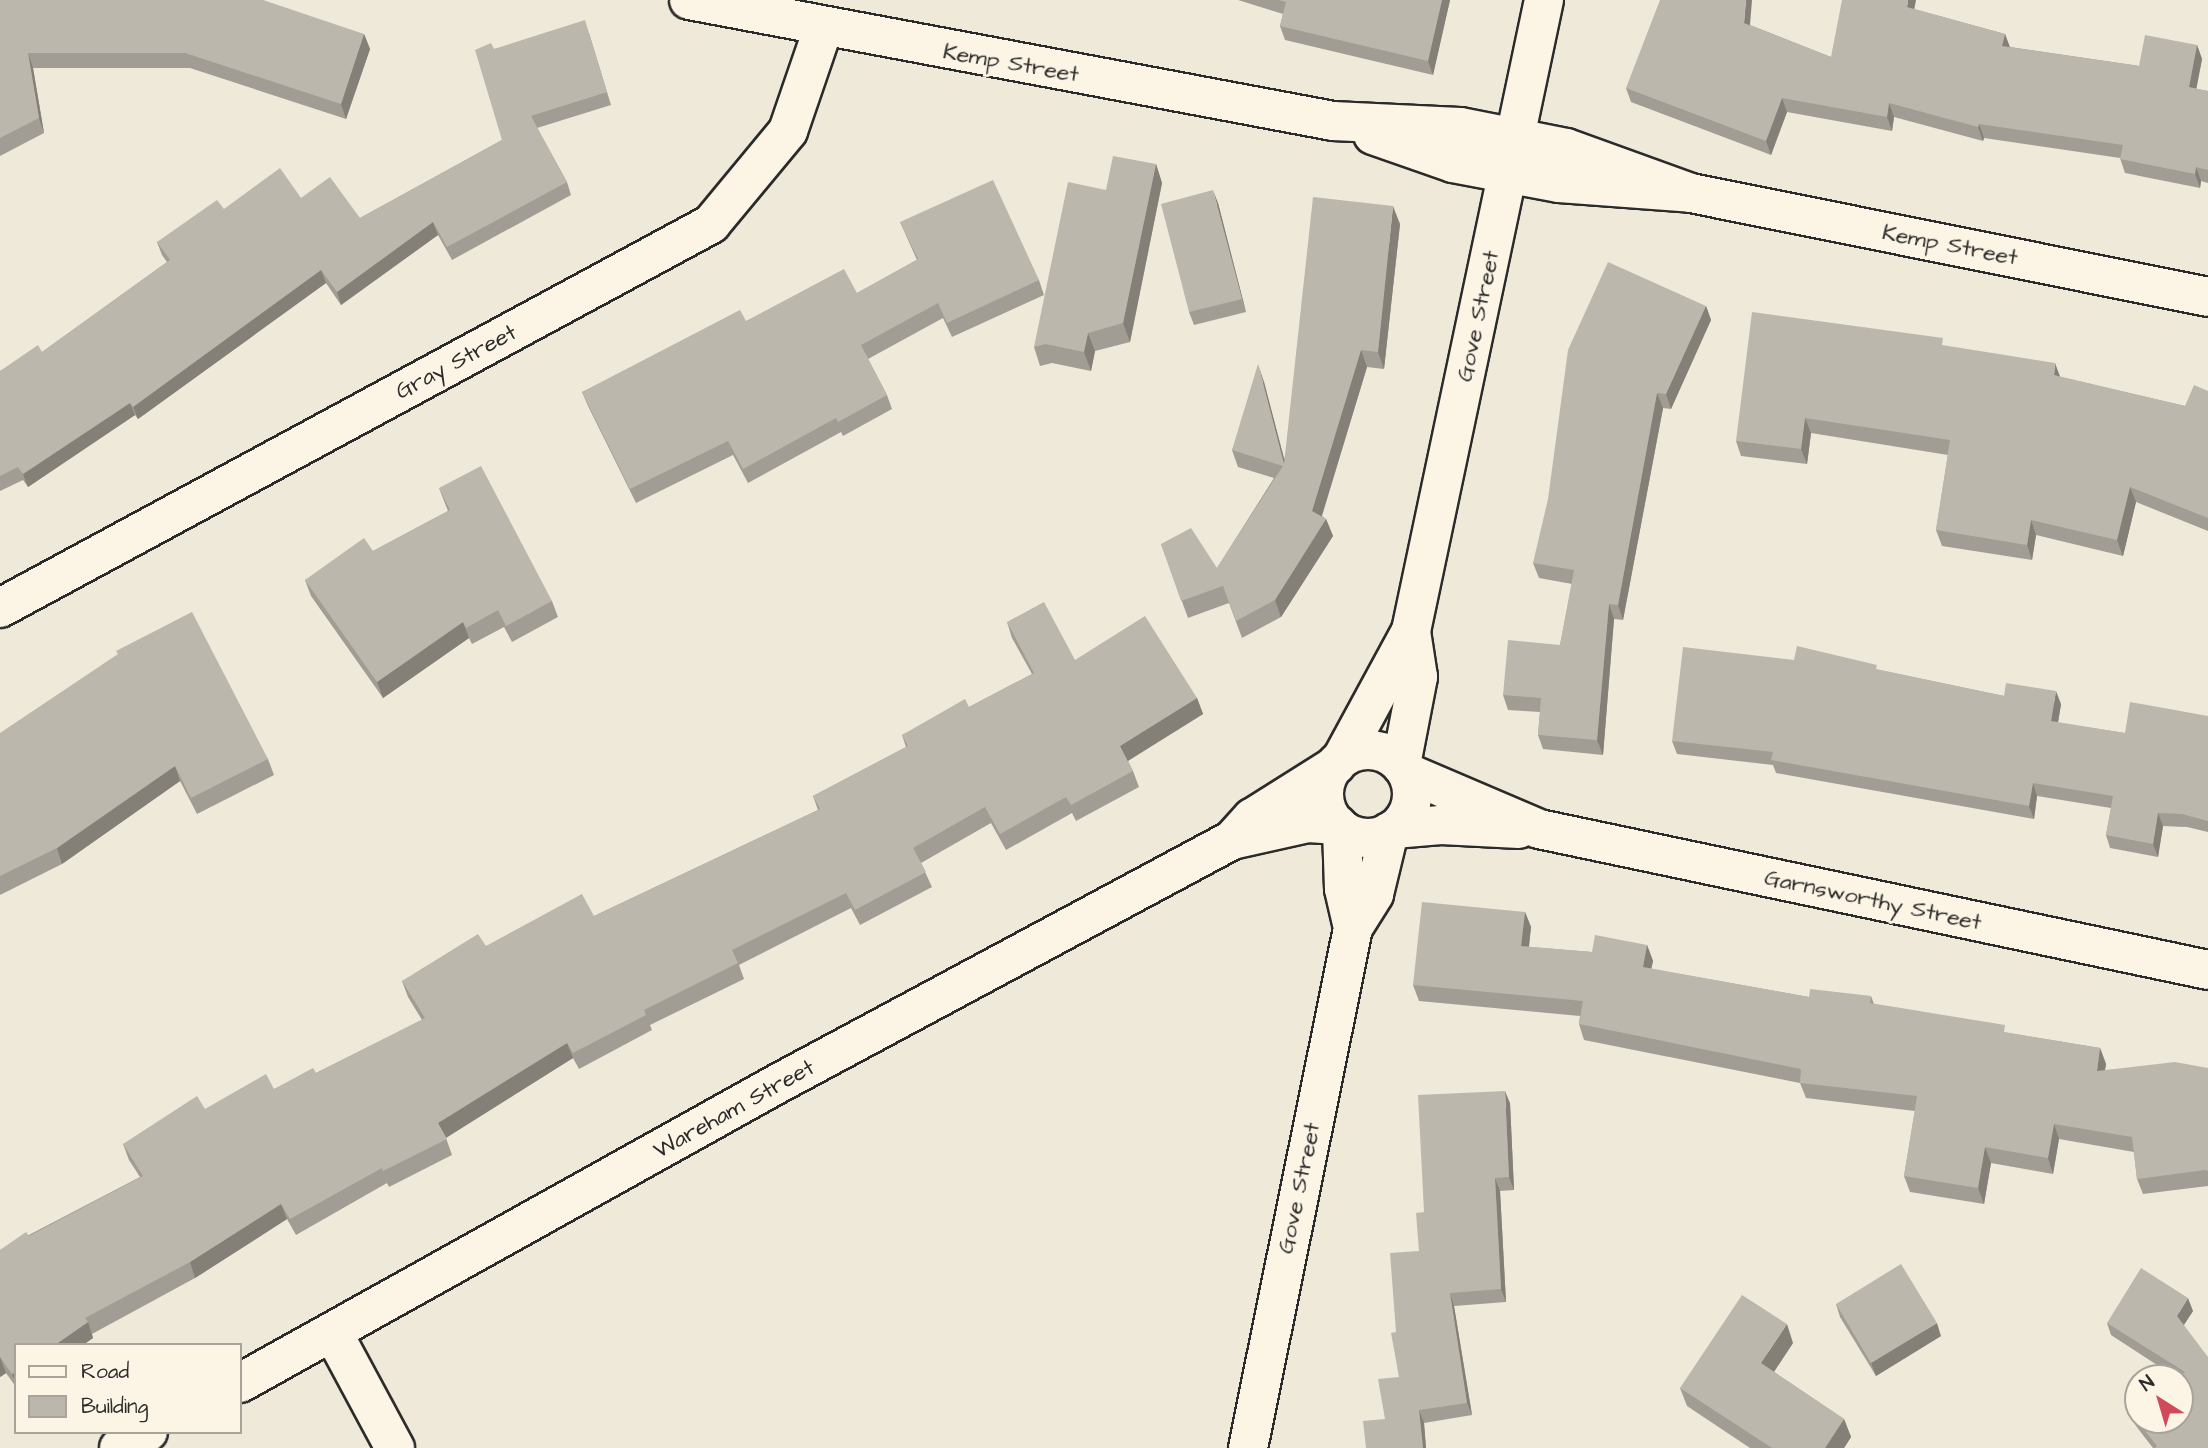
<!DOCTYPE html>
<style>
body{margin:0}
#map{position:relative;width:2208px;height:1448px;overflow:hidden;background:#efe9da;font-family:"Architects Daughter",sans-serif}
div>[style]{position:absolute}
.roads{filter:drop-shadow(2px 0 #2b2b2b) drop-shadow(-2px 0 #2b2b2b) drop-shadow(0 2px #2b2b2b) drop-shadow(0 -2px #2b2b2b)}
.minor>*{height:38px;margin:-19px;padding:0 19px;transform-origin:19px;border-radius:19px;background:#fcf5e5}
.minor>.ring{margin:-19px;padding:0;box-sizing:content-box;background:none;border:38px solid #fcf5e5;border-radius:50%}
.wall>*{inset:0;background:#a29d94}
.shaded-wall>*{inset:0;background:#848078}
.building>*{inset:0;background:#bcb7ac}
span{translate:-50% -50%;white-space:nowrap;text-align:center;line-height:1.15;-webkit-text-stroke:6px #fcf5e5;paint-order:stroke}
.street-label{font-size:23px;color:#2b2b2b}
.legend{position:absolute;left:14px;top:1343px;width:228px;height:91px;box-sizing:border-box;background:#fcf5e5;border:2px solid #a8a49b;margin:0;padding:9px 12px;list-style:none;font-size:21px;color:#2b2b2b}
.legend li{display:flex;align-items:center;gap:14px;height:35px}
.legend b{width:35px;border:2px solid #a8a49b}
.north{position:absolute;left:2124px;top:1364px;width:70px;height:70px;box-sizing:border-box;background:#fcf5e5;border:2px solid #a8a49b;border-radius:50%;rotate:323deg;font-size:19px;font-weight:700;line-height:28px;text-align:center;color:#2b2b2b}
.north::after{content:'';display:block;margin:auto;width:24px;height:32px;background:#d1495b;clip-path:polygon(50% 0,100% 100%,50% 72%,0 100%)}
</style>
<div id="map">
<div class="roads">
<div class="minor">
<i style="left:689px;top:0;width:655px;rotate:10.64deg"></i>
<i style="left:1333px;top:121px;width:127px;rotate:2.7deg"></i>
<i style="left:1460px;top:127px;width:108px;rotate:11.2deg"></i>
<i style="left:1566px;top:148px;width:133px;rotate:19.8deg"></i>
<i style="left:1373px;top:135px;width:85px;rotate:19.3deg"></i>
<i style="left:1453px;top:163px;width:108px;rotate:10.7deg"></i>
<i style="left:1559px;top:183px;width:132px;rotate:4.3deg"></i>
<i style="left:1691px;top:193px;width:527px;rotate:11.37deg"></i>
<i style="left:0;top:608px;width:808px;rotate:-28.37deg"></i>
<i style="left:711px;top:224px;width:121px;rotate:-50.4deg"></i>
<i style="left:788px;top:131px;width:108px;rotate:-71.1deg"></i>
<i class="ring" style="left:1324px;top:750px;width:50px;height:50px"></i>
<i style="left:1342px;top:758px;width:145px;rotate:-61.5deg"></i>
<i style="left:1411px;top:631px;width:645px;rotate:-78.1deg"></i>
<i style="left:1401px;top:765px;width:90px;rotate:-79.1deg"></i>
<i style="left:1418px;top:677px;width:47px;rotate:-98.7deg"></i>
<i style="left:1408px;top:773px;width:142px;rotate:23.1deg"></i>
<i style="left:1539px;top:829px;width:684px;rotate:11.9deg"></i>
<i style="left:1342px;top:829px;width:60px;rotate:88.1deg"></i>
<i style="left:1344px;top:889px;width:40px;rotate:77deg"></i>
<i style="left:1394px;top:829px;width:47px;rotate:-4.9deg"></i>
<i style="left:1441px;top:825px;width:78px;rotate:2.9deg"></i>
<i style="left:1232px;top:840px;width:78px;rotate:-12.6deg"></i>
<i style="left:1308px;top:823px;width:30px;rotate:4deg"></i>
<i style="left:333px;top:1333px;width:131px;rotate:61.7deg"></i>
<i style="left:240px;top:1383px;width:615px;rotate:-29.11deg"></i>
<i style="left:777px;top:1084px;width:516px;rotate:-28.2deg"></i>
<i style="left:1232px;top:840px;width:30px;rotate:-48deg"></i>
<i style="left:1252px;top:818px;width:99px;rotate:-32.2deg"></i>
<i style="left:119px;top:1448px;width:33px;rotate:-29deg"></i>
<i style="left:1248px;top:1448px;width:530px;rotate:-78.58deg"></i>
<i style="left:1353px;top:928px;width:40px;rotate:-58deg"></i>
<i style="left:1374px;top:894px;width:64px;rotate:-76.4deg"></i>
</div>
</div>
<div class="wall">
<i style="clip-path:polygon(0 0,364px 34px,370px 49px,346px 119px,190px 68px,33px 68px,44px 133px,0 156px)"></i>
<i style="clip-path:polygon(1238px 0,1450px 0,1433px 75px,1285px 40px,1280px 26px,1283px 14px)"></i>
<i style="clip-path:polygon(1914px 9px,2005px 34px,2010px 47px,2139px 66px,2197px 45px,2202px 59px,2196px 89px,2208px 91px,2208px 183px,2201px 181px,2200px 188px,2125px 173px,2120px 158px,1984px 138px,1983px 141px,1894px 117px,1892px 131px,1787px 112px,1771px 155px,1631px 102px,1626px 88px,1750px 25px,1831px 57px)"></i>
<i style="clip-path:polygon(589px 33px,611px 105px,537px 128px,567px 182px,571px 195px,452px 260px,438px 235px,341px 305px,326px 283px,138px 419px,135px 415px,28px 487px,23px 480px,0 491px,0 371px,42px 352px,167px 262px,162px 255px,157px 242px,224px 209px,301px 198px,360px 218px,502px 140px,494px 49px)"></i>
<i style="clip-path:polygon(1156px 164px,1162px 183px,1130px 342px,1095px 351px,1091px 371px,1052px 363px,1040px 366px,1034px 347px,1106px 190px)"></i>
<i style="clip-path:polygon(1218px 203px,1246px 312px,1194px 325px,1189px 312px)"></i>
<i style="clip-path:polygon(900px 222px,1039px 280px,1044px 295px,952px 337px,943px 318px,868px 359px,887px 395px,892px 409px,843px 436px,841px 432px,748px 483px,733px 455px,636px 503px,588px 406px,582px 392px,746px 321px,857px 293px,917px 260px)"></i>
<i style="clip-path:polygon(1400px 224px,1384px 369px,1367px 367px,1322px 516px,1326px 519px,1333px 536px,1281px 617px,1242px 638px,1229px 603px,1188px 618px,1161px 544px,1217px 568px,1274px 478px,1238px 467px,1232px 450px,1264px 382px,1284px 459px)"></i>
<i style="clip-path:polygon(1706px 306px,1711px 320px,1671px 409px,1663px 408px,1623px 620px,1614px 619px,1603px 755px,1543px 749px,1538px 735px,1540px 712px,1508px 710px,1503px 695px,1560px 645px,1572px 584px,1539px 578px,1533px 563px)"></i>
<i style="clip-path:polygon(1946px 346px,2060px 377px,2185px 406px,2208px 391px,2208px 531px,2136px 502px,2123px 556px,2036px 535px,2032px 560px,1942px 546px,1936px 530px,1948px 455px,1811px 433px,1807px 464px,1741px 456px,1736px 441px)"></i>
<i style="clip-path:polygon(439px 488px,552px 601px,558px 617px,512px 642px,504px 627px,472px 644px,469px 638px,383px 698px,311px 596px,305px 580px,373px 551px,448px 511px)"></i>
<i style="clip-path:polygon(1007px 622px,1075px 660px,1197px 698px,1203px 714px,1128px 761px,1133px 771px,1139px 787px,1076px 821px,1072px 813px,1006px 850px,991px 823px,921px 863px,932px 887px,860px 925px,851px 908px,739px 965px,744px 979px,650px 1025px,652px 1030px,579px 1069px,573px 1058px,446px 1138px,452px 1155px,389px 1187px,387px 1183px,296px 1235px,287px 1219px,195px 1278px,92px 1334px,93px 1338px,83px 1345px,16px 1345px,16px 1387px,6px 1373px,0 1377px,0 1250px,140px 1177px,129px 1160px,123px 1144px,205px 1109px,274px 1089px,316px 1073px,422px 1020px,408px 997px,402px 981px,486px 946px,594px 916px,818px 810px,813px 796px,906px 747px,902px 735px,969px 707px,1032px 674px,1012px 638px)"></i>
<i style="clip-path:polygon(1879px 670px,2004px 696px,2061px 704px,2058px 723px,2125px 733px,2208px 716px,2208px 832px,2187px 827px,2163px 826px,2158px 857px,2110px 848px,2106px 835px,2111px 808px,2037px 796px,2034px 819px,1776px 773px,1773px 765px,1677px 754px,1672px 741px)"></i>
<i style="clip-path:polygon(0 733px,268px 759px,274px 775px,197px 814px,180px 781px,62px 864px,0 895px)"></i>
<i style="clip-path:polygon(1525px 912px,1531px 927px,1529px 947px,1592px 952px,1647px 945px,1653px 961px,1651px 969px,1809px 997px,1871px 996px,1874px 1004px,2008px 1033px,2100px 1048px,2106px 1064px,2105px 1070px,2208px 1068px,2208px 1186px,2143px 1194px,2137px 1179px,2134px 1152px,2059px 1139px,2053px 1174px,1991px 1163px,1984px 1204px,1910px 1192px,1904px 1176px,1915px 1111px,1806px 1098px,1800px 1083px,1584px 1040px,1579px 1024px,1580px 1016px,1419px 1001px,1413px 985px)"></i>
<i style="clip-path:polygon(1510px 1103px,1514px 1190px,1500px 1191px,1506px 1302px,1454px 1306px,1472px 1415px,1424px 1423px,1426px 1448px,1366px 1448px,1385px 1419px,1399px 1377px,1396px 1332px,1419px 1251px,1424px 1212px)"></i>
<i style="clip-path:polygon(1836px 1304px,1941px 1336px,1876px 1376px,1840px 1317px)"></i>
<i style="clip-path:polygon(2193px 1311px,2184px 1325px,2208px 1448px,2153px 1448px,2136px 1426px,2131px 1413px,2177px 1378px,2111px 1335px,2107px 1323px)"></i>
<i style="clip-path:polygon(1793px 1343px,1774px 1372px,1844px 1419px,1851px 1437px,1844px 1448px,1750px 1448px,1687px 1406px,1680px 1388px)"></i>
</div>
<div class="shaded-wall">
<i style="clip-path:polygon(1442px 0,1450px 0,1433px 75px,1428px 61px)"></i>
<i style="clip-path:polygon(1746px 0,1752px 0,1749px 37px,1744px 23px)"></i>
<i style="clip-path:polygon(1908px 0,1916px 0,1912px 21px,1907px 7px)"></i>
<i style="clip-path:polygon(364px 34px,370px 49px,346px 119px,341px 104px)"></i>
<i style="clip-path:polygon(2005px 34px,2010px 48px,2002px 46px)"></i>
<i style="clip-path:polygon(2197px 45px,2202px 59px,2194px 101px,2189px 87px)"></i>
<i style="clip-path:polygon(28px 53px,33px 68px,44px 133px,39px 118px)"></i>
<i style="clip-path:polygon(1782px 98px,1787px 112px,1771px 155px,1766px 141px)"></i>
<i style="clip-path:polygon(1889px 103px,1894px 117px,1892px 131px,1887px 117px)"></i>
<i style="clip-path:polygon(1979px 124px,1984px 138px,1983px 141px,1978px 127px)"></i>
<i style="clip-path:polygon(1156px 164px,1162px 183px,1130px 342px,1123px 323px)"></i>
<i style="clip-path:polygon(2196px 167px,2201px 181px,2200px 188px,2195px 174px)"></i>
<i style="clip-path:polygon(1213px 190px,1218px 203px,1246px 312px,1242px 299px)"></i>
<i style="clip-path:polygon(1393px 206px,1400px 224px,1384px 369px,1378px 352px)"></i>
<i style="clip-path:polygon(433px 222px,438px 235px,341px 305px,337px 292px)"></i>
<i style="clip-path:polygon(321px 270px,326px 283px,138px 419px,133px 407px)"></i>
<i style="clip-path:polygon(1706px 306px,1711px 320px,1671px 409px,1666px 394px)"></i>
<i style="clip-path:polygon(1088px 333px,1095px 351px,1091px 371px,1084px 352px)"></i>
<i style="clip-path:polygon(1361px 350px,1367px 367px,1318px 528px,1312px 511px)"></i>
<i style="clip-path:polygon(2055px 363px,2061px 379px,2054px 375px)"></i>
<i style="clip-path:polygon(1258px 364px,1264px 382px,1290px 481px,1284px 464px)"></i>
<i style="clip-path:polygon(1657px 393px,1663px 408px,1623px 620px,1618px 605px)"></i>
<i style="clip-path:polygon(130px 403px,135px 415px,28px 487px,23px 474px)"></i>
<i style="clip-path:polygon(1805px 418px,1811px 433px,1807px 464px,1801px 449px)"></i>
<i style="clip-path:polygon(2130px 487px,2136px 502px,2123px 556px,2117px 540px)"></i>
<i style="clip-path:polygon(1326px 519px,1333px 536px,1281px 617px,1275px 600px)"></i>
<i style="clip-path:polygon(2031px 520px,2036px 535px,2032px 560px,2027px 545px)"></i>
<i style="clip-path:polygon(1609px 604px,1614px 619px,1603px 755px,1597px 740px)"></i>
<i style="clip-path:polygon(463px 622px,469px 638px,383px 698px,377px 682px)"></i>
<i style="clip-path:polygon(2056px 691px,2061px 704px,2056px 734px,2051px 721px)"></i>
<i style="clip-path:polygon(1197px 698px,1203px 714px,1126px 762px,1120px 746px)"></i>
<i style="clip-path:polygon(175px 766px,180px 781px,62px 864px,57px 848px)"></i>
<i style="clip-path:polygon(2033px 783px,2037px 796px,2034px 819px,2029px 806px)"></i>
<i style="clip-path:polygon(2158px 813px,2163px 826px,2158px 857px,2153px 844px)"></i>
<i style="clip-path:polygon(1525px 912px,1531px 927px,1527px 962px,1521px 946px)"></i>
<i style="clip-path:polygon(1647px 945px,1653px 961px,1648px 983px,1643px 967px)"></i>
<i style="clip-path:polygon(567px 1043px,573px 1058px,444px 1139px,438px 1123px)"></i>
<i style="clip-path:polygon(2100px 1048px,2106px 1064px,2102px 1087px,2097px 1071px)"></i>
<i style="clip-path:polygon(1505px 1091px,1510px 1103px,1514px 1190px,1509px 1177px)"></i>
<i style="clip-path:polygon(2054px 1124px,2059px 1139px,2053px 1174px,2048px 1158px)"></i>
<i style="clip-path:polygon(1985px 1147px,1991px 1163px,1984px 1204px,1978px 1188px)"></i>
<i style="clip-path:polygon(1495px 1178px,1500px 1191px,1506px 1302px,1501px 1289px)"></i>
<i style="clip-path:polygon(281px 1204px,287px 1219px,195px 1278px,190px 1262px)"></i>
<i style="clip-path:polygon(1450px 1293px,1454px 1306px,1472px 1415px,1467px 1403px)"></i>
<i style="clip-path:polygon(2188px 1298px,2193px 1311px,2181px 1329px,2177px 1316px)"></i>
<i style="clip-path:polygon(88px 1322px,93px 1338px,83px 1345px,55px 1345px)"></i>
<i style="clip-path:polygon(1937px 1323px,1941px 1336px,1876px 1376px,1871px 1363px)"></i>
<i style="clip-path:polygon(1787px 1324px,1793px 1343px,1767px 1382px,1761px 1363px)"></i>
<i style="clip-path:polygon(0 1357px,6px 1373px,0 1377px)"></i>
<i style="clip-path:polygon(16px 1372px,16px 1384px,12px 1374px)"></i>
<i style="clip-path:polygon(1419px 1410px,1424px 1423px,1426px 1448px,1423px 1448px)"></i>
<i style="clip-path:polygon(1844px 1419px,1851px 1437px,1844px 1448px,1825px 1448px)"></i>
</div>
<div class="building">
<i style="clip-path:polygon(0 0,263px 0,364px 34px,341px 104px,185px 53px,28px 53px,39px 118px,0 138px)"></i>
<i style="clip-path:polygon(1278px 0,1442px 0,1428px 61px,1280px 26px,1286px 2px)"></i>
<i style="clip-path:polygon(1660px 0,1746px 0,1744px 23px,1831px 57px,1842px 0,1908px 0,1907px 7px,2005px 34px,2002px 46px,2139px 66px,2145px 35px,2197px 45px,2189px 87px,2208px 91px,2208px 170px,2196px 167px,2195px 174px,2120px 159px,2123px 145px,1979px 124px,1978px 127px,1889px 103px,1887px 117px,1782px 98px,1766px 141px,1626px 88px)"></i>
<i style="clip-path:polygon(585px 20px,607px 92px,531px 116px,567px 182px,447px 247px,433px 222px,337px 292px,321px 270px,133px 407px,130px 403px,23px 474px,18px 467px,0 476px,0 371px,38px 345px,42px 352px,170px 260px,157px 242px,217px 200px,224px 209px,280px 168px,301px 198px,330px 177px,360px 218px,502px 140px,475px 50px,491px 43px,494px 49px)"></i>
<i style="clip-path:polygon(1113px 156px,1156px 164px,1123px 323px,1088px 333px,1084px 352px,1045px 344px,1034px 347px,1068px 182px,1106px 190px)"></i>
<i style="clip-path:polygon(993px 180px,1039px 280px,947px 323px,938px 303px,861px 345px,887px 395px,838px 422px,836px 418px,743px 469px,728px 441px,630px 489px,582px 392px,740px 310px,746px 321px,844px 269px,857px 293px,918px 259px,900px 222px)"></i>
<i style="clip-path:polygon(1213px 190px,1242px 299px,1189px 312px,1161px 204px)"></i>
<i style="clip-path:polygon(1313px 197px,1393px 206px,1378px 352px,1361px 350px,1312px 511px,1326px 519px,1275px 600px,1236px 621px,1223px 586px,1181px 601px,1161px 544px,1191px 528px,1217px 568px,1283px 466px,1232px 450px,1258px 364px,1284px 464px)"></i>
<i style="clip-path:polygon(1608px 262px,1706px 306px,1666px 394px,1657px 393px,1618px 605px,1609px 604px,1597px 740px,1538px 735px,1541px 698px,1503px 695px,1508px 640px,1560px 645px,1574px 570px,1533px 563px,1548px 499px,1568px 350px)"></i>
<i style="clip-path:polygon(1752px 312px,1943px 338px,1942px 345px,2055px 363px,2054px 375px,2185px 406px,2194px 385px,2208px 391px,2208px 518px,2130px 487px,2117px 540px,2031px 520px,2027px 545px,1936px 530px,1950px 440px,1805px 418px,1801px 449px,1736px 441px)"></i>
<i style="clip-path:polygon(481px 466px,552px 601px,506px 626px,498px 610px,466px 628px,463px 622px,377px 682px,305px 580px,364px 538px,373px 551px,450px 510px,439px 488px)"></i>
<i style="clip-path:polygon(1044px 602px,1075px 660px,1145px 616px,1197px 698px,1120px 746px,1133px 771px,1071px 805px,1066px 797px,1000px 834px,985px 807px,913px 848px,926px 872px,855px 910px,846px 893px,732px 950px,738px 963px,644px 1010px,646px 1015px,573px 1053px,567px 1043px,438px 1123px,447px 1139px,383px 1171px,382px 1168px,290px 1219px,281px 1204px,190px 1262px,85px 1318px,88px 1322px,55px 1345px,16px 1345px,16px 1372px,12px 1374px,0 1357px,0 1250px,26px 1232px,29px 1236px,143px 1176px,123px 1144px,197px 1096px,205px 1109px,266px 1074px,274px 1089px,313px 1068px,316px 1073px,425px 1018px,402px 981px,478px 934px,486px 946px,582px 894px,594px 916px,820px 809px,813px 796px,908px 746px,902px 735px,965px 699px,969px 707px,1034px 673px,1007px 622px)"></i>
<i style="clip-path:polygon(192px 612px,268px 759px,191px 798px,175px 766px,57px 848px,0 876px,0 733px,118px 654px,116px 651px)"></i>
<i style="clip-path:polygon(1797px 646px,1877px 665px,1876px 669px,2004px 696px,2006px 683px,2056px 691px,2051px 721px,2125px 733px,2130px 702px,2208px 716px,2208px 821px,2182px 814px,2158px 813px,2153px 844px,2106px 835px,2113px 796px,2033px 783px,2029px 806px,1771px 760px,1773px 752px,1672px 741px,1683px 647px,1794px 660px)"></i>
<i style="clip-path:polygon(1422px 902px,1525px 912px,1521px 946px,1592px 952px,1595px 935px,1647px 945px,1643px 967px,1809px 997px,1810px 989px,1871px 996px,1870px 1003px,2005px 1025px,2004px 1032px,2100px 1048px,2097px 1071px,2175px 1062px,2208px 1068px,2208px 1171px,2205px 1170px,2137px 1179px,2132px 1137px,2054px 1124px,2048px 1158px,1985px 1147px,1978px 1188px,1904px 1176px,1917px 1096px,1800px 1083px,1801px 1069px,1579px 1024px,1583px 1001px,1413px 985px)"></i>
<i style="clip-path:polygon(1505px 1091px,1509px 1177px,1495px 1178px,1501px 1289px,1450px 1293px,1467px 1403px,1419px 1410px,1423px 1448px,1366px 1448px,1363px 1421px,1385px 1419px,1378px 1379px,1399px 1377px,1391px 1333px,1396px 1332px,1390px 1253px,1419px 1251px,1416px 1213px,1424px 1212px,1418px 1095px)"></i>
<i style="clip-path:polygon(1901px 1264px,1937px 1323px,1871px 1363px,1836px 1304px)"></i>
<i style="clip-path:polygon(2141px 1268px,2188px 1298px,2177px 1316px,2208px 1357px,2208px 1448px,2155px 1448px,2157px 1446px,2131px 1413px,2138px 1408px,2138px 1420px,2180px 1420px,2180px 1378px,2177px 1378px,2185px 1372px,2107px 1323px)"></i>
<i style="clip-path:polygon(1742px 1295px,1787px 1324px,1761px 1363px,1844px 1419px,1825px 1448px,1772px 1448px,1680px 1388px)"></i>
</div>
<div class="street-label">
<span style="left:1011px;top:63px;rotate:10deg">Kemp Street</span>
<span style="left:1950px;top:245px;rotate:11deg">Kemp Street</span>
<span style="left:1478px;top:316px;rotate:-78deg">Gove Street</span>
<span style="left:456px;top:362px;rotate:-28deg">Gray Street</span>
<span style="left:1873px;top:900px;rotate:12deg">Garnsworthy Street</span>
<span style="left:734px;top:1109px;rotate:-29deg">Wareham Street</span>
<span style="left:1299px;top:1188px;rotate:-78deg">Gove Street</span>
</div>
<ul class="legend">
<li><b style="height:9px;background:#fcf5e5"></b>Road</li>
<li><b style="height:19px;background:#bcb7ac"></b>Building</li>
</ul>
<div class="north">N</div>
</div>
